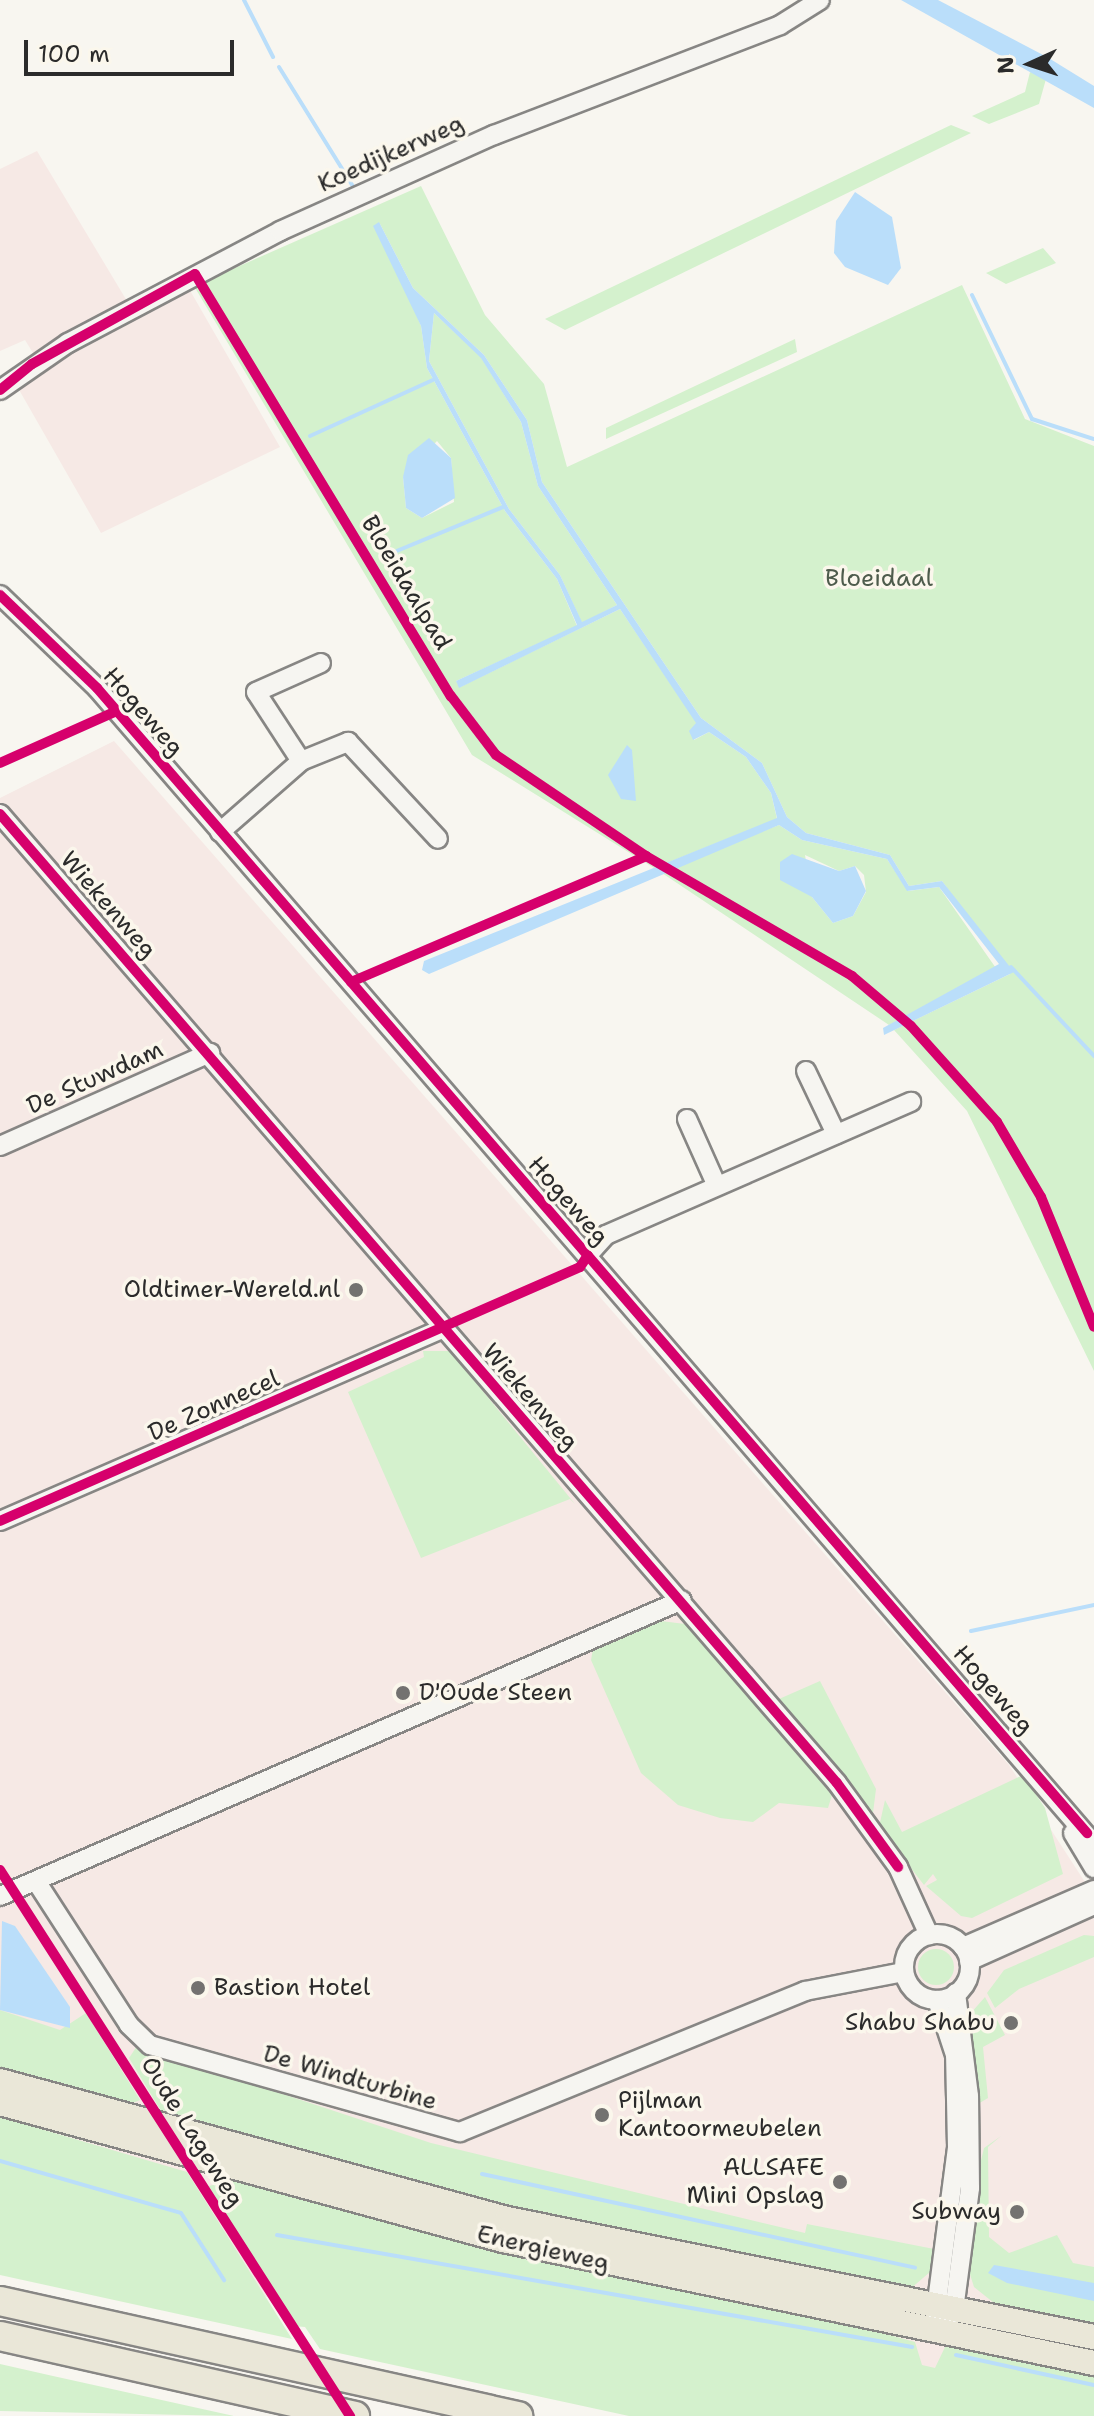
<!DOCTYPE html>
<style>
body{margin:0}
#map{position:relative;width:1094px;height:2416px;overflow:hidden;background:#f8f6f0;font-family:"Shantell Sans",sans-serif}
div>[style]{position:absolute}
.built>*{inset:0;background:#f6e9e5}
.green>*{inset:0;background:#d4f1cd}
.round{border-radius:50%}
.water>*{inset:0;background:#badefa}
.stream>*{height:4px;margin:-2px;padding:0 2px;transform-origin:2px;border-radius:2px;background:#badefa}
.roads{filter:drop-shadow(2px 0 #878684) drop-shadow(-2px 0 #878684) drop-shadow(0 2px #878684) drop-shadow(0 -2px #878684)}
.minor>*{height:18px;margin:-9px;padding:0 9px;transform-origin:9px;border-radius:9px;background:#f6f5f1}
.minor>.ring{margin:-9px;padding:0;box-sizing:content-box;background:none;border:18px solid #f6f5f1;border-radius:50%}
.major>*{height:24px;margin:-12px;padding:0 12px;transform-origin:12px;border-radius:12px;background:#eae7d8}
.highway>*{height:28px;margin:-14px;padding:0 14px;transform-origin:14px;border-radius:14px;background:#eae7d8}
.cycleway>*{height:10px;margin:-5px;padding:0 5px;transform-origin:5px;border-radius:5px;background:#d6006c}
.dots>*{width:22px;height:22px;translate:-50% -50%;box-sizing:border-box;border:4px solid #fbf7ec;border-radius:50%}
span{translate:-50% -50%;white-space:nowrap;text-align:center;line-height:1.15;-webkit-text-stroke:7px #fbf7ec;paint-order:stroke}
.street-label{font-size:24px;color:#2b2b2b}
.park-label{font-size:24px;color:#4e5c4c}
.poi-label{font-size:24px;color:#2b2b2b}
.right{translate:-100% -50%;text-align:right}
.left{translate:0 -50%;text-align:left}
.north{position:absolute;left:990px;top:24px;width:80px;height:80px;-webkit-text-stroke:6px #fbf7ec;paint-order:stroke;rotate:267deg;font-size:22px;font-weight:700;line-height:32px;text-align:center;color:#2b2b2b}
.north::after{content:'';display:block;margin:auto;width:28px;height:36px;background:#2b2b2b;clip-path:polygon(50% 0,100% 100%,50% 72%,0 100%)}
.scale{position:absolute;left:24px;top:40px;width:210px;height:36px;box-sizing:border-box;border:4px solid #2b2b2b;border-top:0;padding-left:10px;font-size:24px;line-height:28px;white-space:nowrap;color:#2b2b2b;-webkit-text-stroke:6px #fbf7ec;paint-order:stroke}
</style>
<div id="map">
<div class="built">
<i style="clip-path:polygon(37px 151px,136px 316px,188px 287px,280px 447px,101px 533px,18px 388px,43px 369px,25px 340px,0 351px,0 169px)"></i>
<i style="clip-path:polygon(114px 741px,1009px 1765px,1094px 1896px,1094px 2416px,288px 2302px,0 2235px,0 798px)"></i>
</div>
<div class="green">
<i style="clip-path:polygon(1030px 72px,1046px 79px,1039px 104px,989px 124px,972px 116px,1025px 92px)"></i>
<i style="clip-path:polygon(951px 125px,971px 133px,565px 330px,545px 319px)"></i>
<i style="clip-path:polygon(evenodd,421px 186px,485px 315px,544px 384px,567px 467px,962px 285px,1025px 419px,1094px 446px,1094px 1371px,967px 1111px,894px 1030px,1010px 974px,942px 881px,909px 886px,890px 855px,806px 833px,787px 817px,762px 763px,701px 718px,542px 482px,527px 420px,484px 355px,413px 288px,379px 222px,421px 326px,427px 368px,505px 511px,557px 579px,577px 626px,456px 681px,460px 687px,620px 609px,697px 723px,694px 740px,709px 732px,746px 757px,771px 793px,777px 819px,654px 868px,472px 755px,194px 286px,421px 186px,437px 441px,451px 458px,454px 502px,422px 518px,406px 508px,403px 477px,437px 441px)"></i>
<i style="clip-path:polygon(1043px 248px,1056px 263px,1006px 284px,986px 273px)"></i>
<i style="clip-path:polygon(434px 313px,481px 357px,521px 422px,538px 486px,617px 605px,582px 623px,560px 575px,509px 509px,429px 361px)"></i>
<i style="clip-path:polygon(795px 339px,797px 352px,606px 439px,606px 428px)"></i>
<i style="clip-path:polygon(evenodd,779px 825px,802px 840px,887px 859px,908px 891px,939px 887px,998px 971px,889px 1025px,659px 871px,779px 825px,805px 855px,839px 871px,855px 866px,864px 875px,866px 892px,853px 916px,833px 923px,812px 897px,805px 855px)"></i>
<i style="clip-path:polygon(423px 1351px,450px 1351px,575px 1504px,570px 1499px,421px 1558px,348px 1392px,424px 1357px)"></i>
<i style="clip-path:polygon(661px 1621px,685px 1624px,832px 1795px,828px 1808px,779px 1803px,753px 1822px,720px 1818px,678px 1805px,641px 1773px,591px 1660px,593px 1649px)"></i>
<i style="clip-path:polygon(820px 1681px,876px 1789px,873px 1813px,779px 1699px)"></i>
<i style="clip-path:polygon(1023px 1775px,1045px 1808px,1063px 1874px,972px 1918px,961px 1916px,926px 1886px,937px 1880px,933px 1874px,924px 1885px,879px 1827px,885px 1800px,902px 1832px)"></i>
<i style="clip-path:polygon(1084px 1935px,1094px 1936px,1094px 1957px,1019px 1989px,995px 2008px,987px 1993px,1004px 1970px)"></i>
<i class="round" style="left:918px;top:1949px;width:36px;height:36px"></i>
<i style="clip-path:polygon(985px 1997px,1005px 2035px,983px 2047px,988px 2098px,978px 2104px,970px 2014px)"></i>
<i style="clip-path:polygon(0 2010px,60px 2030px,86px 2013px,140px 2100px,126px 2106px,0 2071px)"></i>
<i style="clip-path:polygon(137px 2046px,431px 2143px,805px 2233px,807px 2224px,934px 2249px,930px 2272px,909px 2290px,544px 2220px,163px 2114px,129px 2058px)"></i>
<i style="clip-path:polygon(0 2117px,187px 2172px,292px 2339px,0 2275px)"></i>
<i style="clip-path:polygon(1001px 2136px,988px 2147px,989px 2237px,1009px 2253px,1057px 2235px,1073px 2263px,1094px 2267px,1094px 2324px,994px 2303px,974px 2287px,968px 2268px,974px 2190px,984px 2148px)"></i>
<i style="clip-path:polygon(237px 2180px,831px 2319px,915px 2342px,922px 2365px,935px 2368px,945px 2347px,955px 2344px,1094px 2372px,1094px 2416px,629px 2416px,320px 2349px,305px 2327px,293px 2326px,208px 2186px)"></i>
<i style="clip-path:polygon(0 2364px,53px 2376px,234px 2416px,0 2411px)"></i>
</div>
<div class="water">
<i style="clip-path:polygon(901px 0,938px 0,1047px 57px,1094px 86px,1094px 108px)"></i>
<i style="clip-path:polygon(855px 192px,892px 217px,901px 268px,888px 285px,845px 267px,834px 253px,836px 221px)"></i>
<i style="clip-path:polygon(evenodd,379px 222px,413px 288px,484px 355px,527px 420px,542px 482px,701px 718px,762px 763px,787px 817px,806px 833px,890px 855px,909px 886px,942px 881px,1014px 972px,884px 1035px,883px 1028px,999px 964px,939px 887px,907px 891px,887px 859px,802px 840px,779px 825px,429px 974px,422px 970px,424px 961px,777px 818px,771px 793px,746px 757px,709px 732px,693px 740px,689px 731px,696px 723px,620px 609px,459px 688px,456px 681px,577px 625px,557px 579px,505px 511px,427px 368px,421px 326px,373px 226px,379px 222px,434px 313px,481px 358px,521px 422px,538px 486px,617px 605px,582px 622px,560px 575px,509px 509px,429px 361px,434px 313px)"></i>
<i style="clip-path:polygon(429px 438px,451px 458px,455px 498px,422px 518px,406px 508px,403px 477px,408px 455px)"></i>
<i style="clip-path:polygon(627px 745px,632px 750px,636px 801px,621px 799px,608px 775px)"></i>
<i style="clip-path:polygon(792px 854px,839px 871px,855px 866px,866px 891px,853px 916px,833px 923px,812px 897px,780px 880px,780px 862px)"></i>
<i style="clip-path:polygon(2px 1921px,15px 1926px,70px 2007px,70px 2028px,0 2010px)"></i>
<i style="clip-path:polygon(994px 2265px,1094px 2283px,1094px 2301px,1007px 2283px,988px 2273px)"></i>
</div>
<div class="stream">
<i style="left:244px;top:0;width:64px;rotate:63deg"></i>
<i style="left:279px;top:67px;width:142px;rotate:58.2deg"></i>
<i style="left:972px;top:295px;width:138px;rotate:64.2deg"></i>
<i style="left:1032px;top:419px;width:65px;rotate:17.9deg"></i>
<i style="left:310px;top:436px;width:135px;rotate:-24.5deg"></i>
<i style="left:387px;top:555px;width:126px;rotate:-22.5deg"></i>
<i style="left:1011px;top:967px;width:122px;rotate:47deg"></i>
<i style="left:971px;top:1631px;width:126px;rotate:-11.9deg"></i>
<i style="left:0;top:2161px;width:188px;rotate:16deg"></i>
<i style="left:181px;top:2213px;width:80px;rotate:57.3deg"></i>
<i style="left:482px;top:2174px;width:443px;rotate:12.2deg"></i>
<i style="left:277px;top:2235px;width:645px;rotate:10deg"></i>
<i style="left:956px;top:2355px;width:141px;rotate:12.3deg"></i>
</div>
<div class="roads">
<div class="minor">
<i style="left:0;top:390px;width:83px;rotate:-34.7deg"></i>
<i style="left:68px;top:343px;width:240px;rotate:-27.8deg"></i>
<i style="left:280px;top:231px;width:235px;rotate:-24.2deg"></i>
<i style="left:494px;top:135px;width:306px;rotate:-21deg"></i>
<i style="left:780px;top:25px;width:47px;rotate:-32deg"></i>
<i style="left:0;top:595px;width:134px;rotate:43.8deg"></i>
<i style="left:97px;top:688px;width:1527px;rotate:49.22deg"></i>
<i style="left:301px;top:761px;width:82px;rotate:-123.1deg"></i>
<i style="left:256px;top:692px;width:71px;rotate:-24deg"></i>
<i style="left:0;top:814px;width:1280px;rotate:49.18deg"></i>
<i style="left:837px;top:1783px;width:104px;rotate:54deg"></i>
<i style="left:898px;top:1867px;width:75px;rotate:65.5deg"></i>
<i style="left:220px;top:832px;width:108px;rotate:-41.2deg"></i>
<i style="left:301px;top:761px;width:51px;rotate:-22deg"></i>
<i style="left:348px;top:742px;width:132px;rotate:47.1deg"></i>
<i style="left:806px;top:1071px;width:70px;rotate:64.5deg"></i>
<i style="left:687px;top:1119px;width:73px;rotate:65.9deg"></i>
<i style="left:0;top:1146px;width:230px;rotate:-23.9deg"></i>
<i style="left:588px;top:1255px;width:27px;rotate:-48deg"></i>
<i style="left:606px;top:1235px;width:333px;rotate:-23.6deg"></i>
<i style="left:0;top:1521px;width:483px;rotate:-23.5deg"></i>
<i style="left:1073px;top:1833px;width:41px;rotate:59deg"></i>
<i style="left:36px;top:1881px;width:171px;rotate:57.1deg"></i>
<i style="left:129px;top:2025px;width:29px;rotate:44deg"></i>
<i style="left:150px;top:2045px;width:322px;rotate:15.7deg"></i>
<i style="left:460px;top:2132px;width:373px;rotate:-22.2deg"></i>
<i style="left:805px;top:1991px;width:101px;rotate:-10.9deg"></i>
<i style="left:0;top:1896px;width:743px;rotate:-23.46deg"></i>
<i class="ring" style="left:904px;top:1934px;width:48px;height:48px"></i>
<i style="left:963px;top:1947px;width:143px;rotate:-23.5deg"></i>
<i style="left:969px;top:1961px;width:137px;rotate:-24.1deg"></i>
<i style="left:935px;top:2317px;width:171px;rotate:-82.6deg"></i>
<i style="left:957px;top:2147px;width:92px;rotate:-91.2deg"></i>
<i style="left:955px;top:2055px;width:58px;rotate:-108.1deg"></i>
<i style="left:935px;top:2332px;width:29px;rotate:-49deg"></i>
<i style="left:954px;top:2310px;width:123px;rotate:-82.5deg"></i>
<i style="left:970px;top:2188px;width:92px;rotate:-90.6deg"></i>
<i style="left:969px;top:2096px;width:104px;rotate:-97.2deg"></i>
</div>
<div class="major">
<i style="left:0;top:2081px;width:525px;rotate:15.23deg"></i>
<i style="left:507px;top:2219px;width:599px;rotate:11.37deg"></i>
<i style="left:0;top:2103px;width:521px;rotate:15.24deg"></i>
<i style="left:503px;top:2240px;width:604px;rotate:11.76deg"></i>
</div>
<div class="highway">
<i style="left:0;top:2301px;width:531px;rotate:12.52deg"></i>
<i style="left:0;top:2336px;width:364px;rotate:12.7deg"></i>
</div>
</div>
<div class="cycleway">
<i style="left:0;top:390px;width:41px;rotate:-39.1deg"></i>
<i style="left:32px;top:364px;width:186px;rotate:-28.9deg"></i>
<i style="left:195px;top:274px;width:494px;rotate:58.8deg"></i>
<i style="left:451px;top:696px;width:74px;rotate:52.7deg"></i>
<i style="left:496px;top:755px;width:181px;rotate:34deg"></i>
<i style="left:646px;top:856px;width:238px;rotate:30.2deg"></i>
<i style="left:852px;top:976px;width:77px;rotate:40.3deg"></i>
<i style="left:911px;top:1026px;width:129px;rotate:48.1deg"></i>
<i style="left:997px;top:1122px;width:87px;rotate:59.6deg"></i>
<i style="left:1041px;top:1197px;width:140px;rotate:67.8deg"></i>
<i style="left:0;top:595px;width:134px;rotate:43.8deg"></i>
<i style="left:97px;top:688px;width:1514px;rotate:49.15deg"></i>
<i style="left:0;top:763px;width:128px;rotate:-24deg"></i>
<i style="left:0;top:814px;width:1280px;rotate:49.18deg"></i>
<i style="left:837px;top:1783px;width:104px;rotate:54deg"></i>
<i style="left:351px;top:982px;width:321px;rotate:-23.1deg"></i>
<i style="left:0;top:1521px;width:633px;rotate:-23.65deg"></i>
<i style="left:580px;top:1267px;width:14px;rotate:-56deg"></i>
<i style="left:0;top:1870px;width:649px;rotate:57.34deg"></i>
</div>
<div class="dots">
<i style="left:356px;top:1290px;background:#737270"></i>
<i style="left:403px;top:1693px;background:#737270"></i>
<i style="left:198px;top:1988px;background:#737270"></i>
<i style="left:1011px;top:2023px;background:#737270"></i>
<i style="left:602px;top:2115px;background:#737270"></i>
<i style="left:840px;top:2182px;background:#737270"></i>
<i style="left:1017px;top:2212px;background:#737270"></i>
</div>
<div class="street-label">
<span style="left:391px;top:154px;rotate:-24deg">Koedijkerweg</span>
<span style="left:406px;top:583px;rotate:59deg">Bloeidaalpad</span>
<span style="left:143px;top:712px;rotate:49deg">Hogeweg</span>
<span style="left:108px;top:905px;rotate:49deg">Wiekenweg</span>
<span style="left:95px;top:1078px;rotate:-24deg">De Stuwdam</span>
<span style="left:568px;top:1201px;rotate:49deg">Hogeweg</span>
<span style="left:530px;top:1397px;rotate:49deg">Wiekenweg</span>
<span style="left:214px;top:1406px;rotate:-24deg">De Zonnecel</span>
<span style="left:993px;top:1690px;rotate:49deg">Hogeweg</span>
<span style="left:350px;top:2078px;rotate:16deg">De Windturbine</span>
<span style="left:192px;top:2132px;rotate:58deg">Oude Lageweg</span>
<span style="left:543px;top:2249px;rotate:13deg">Energieweg</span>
</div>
<div class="park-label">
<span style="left:879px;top:579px">Bloeidaal</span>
</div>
<div class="poi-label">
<span class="right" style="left:340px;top:1290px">Oldtimer-Wereld.nl</span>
<span class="left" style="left:419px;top:1693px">D'Oude Steen</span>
<span class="left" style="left:214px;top:1988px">Bastion Hotel</span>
<span class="right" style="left:995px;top:2023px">Shabu Shabu</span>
<span class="left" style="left:618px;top:2115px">Pijlman<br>Kantoormeubelen</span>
<span class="right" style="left:824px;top:2182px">ALLSAFE<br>Mini Opslag</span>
<span class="right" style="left:1001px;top:2212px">Subway</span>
</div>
<div class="north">N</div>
<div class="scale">100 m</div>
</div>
